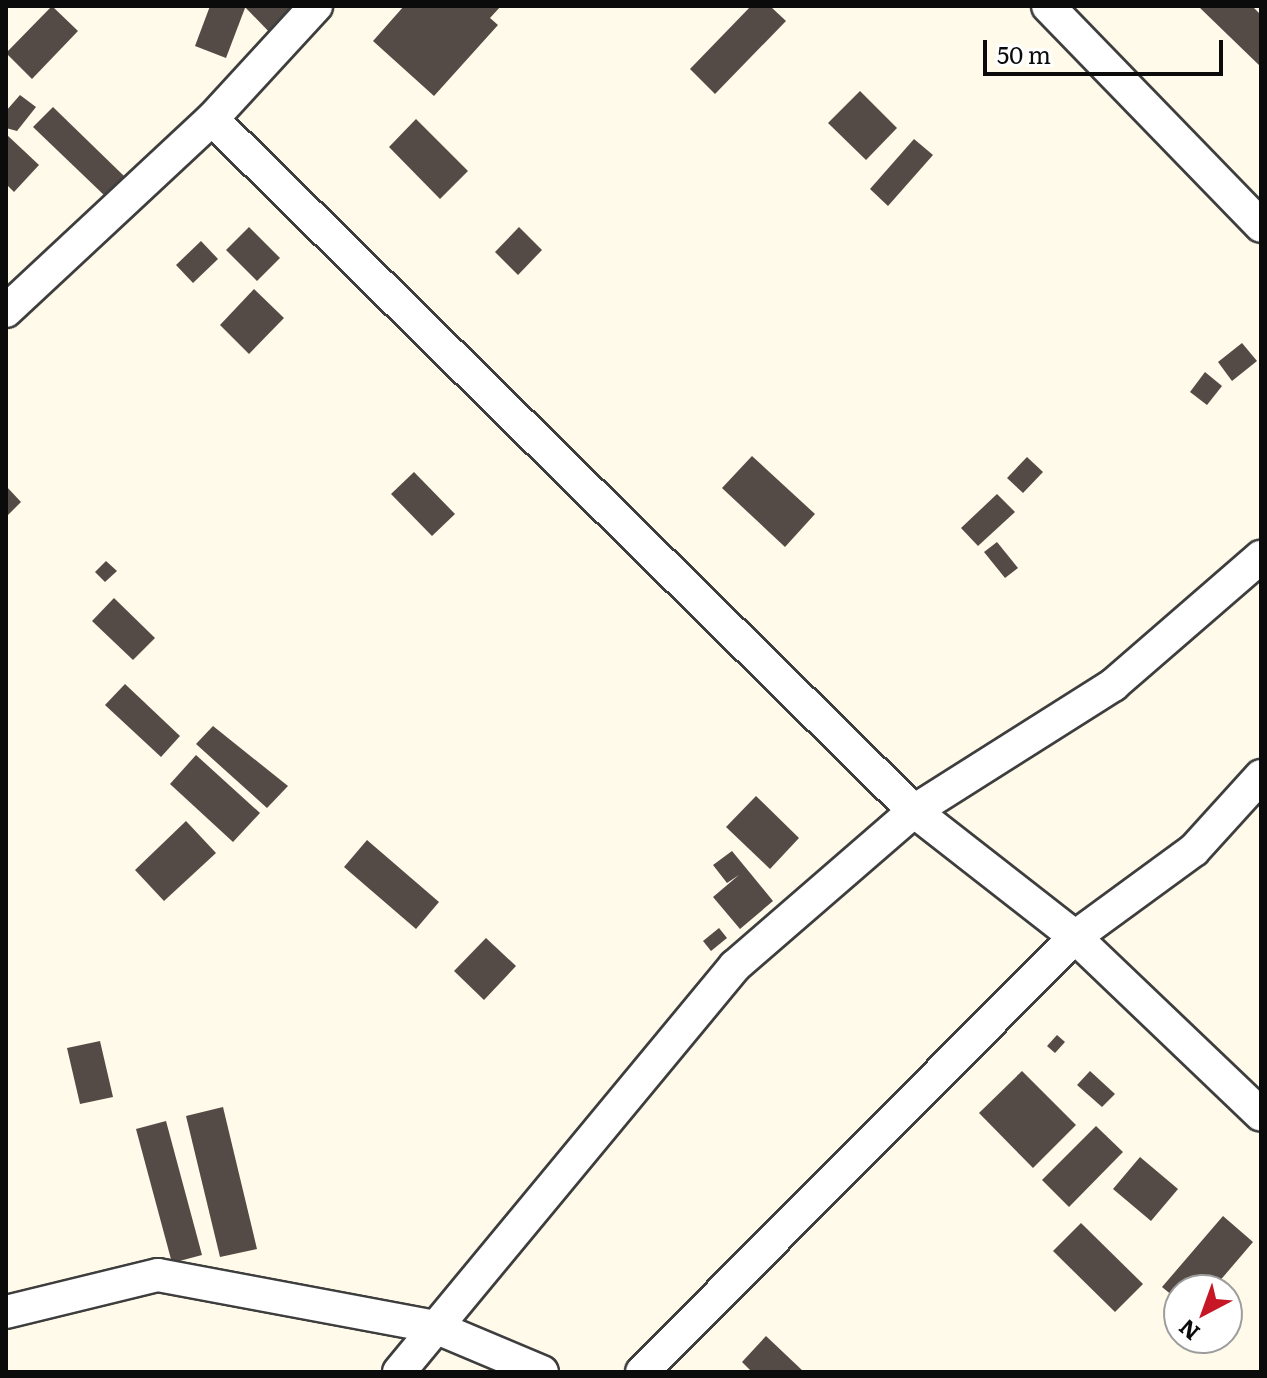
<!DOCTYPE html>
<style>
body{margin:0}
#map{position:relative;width:1267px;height:1378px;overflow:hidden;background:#fffae9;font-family:Literata,serif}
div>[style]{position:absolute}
.building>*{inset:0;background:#544b46}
.roads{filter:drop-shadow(2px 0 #3e3e3e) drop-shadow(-2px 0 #3e3e3e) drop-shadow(0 2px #3e3e3e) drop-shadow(0 -2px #3e3e3e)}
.minor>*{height:32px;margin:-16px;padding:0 16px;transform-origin:16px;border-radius:16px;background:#fff}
span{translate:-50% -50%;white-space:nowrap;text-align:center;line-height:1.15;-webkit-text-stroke:8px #fff;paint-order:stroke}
.frame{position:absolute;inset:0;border:8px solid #0b0b0b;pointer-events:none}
.north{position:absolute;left:1163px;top:1274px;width:80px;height:80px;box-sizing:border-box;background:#fff;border:2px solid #9d9d9d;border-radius:50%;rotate:221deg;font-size:22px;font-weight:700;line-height:32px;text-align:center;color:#0b0b0b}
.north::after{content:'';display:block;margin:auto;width:28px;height:36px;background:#c71726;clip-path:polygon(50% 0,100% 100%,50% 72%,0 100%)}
.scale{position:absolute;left:983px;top:40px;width:240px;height:36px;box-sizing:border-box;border:4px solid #0b0b0b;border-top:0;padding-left:10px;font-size:24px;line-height:28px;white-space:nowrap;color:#0b0b0b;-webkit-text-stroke:6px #fff;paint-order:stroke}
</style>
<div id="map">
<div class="building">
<i style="clip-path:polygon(52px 6px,78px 31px,32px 79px,6px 53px)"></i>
<i style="clip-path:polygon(210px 6px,245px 8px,226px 58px,195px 46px)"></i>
<i style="clip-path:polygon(244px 6px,306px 6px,274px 37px)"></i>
<i style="clip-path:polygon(404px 6px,501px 6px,490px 18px,498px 25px,434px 96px,373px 41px)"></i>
<i style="clip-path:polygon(751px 6px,770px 6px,786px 21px,715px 94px,690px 69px)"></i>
<i style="clip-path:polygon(1252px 6px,1261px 15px,1261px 67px,1199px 7px)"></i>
<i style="clip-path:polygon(860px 91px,897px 128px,866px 160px,828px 123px)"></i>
<i style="clip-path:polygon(20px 95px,36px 107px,17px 131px,6px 128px,6px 111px)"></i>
<i style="clip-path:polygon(53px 107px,124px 176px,105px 196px,33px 127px)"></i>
<i style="clip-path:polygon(416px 119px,468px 171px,440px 199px,389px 147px)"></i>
<i style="clip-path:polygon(6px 134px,39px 165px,14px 192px,6px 184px)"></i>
<i style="clip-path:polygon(914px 139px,933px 155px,888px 206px,870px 189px)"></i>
<i style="clip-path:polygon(249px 227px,280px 258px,257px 281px,226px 250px)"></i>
<i style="clip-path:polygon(519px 227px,542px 250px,518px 275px,495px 252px)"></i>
<i style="clip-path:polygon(201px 241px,218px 259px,193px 283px,176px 265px)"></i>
<i style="clip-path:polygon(254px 289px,284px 318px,249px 354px,220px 325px)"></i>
<i style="clip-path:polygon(1242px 343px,1257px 361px,1232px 381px,1218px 362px)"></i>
<i style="clip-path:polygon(1205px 372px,1222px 386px,1207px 405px,1190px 392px)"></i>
<i style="clip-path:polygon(752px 456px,815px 514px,785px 547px,722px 488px)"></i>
<i style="clip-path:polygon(1027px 457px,1043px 472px,1023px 493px,1007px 478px)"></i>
<i style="clip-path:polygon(414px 472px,455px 514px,432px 536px,391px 494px)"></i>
<i style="clip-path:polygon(6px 486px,21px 502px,6px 517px)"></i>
<i style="clip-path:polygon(997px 494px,1015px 512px,978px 546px,961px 528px)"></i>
<i style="clip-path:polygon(997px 542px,1018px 568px,1005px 578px,984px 552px)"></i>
<i style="clip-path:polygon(106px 561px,117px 571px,105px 582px,95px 572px)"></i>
<i style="clip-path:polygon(114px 598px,155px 638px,133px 660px,92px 621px)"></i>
<i style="clip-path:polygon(125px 684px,180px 736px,161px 757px,105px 705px)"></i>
<i style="clip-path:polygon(213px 726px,288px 786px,267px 808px,196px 744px)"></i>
<i style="clip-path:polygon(196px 755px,260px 813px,233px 842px,170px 784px)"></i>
<i style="clip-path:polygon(756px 796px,799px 838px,770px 869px,726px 827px)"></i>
<i style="clip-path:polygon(186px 821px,216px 853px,164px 901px,135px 870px)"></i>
<i style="clip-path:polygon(367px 840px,439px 902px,416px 929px,344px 867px)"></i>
<i style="clip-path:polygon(732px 851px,773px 901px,740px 929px,713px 897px,739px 875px,727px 883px,713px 865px)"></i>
<i style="clip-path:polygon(719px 928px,727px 938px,711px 951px,703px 941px)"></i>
<i style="clip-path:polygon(486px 938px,516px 966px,484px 1000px,454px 971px)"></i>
<i style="clip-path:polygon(1057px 1035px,1065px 1042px,1055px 1053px,1047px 1046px)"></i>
<i style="clip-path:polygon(100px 1041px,113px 1097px,80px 1104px,67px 1048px)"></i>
<i style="clip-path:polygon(1022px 1071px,1076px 1125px,1033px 1168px,979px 1113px)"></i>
<i style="clip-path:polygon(1090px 1071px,1115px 1094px,1102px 1107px,1077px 1085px)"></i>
<i style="clip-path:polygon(223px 1107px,257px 1249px,220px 1257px,186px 1116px)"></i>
<i style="clip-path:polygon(166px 1121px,202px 1255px,172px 1263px,136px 1129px)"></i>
<i style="clip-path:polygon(1096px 1126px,1123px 1152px,1069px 1207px,1042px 1180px)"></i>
<i style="clip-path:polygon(1140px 1157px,1178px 1189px,1151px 1221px,1113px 1189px)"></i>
<i style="clip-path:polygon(1223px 1216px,1253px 1242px,1212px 1290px,1179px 1290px,1179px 1301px,1162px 1287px)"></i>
<i style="clip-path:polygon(1081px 1223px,1143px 1284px,1115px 1312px,1053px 1251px)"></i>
<i style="clip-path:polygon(766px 1336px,804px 1372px,752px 1372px,742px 1362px)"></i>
</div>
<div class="roads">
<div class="minor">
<i style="left:1048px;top:6px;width:306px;rotate:45.9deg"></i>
<i style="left:212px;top:119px;width:986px;rotate:44.59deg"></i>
<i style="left:914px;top:811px;width:204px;rotate:38deg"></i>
<i style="left:1075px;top:937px;width:257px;rotate:43.7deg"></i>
<i style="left:6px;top:311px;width:282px;rotate:-43deg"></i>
<i style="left:212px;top:119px;width:154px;rotate:-47.4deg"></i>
<i style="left:6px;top:1312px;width:156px;rotate:-13.7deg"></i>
<i style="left:158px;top:1275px;width:282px;rotate:10.6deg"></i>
<i style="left:435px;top:1327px;width:116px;rotate:22.8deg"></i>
<i style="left:399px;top:1372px;width:527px;rotate:-50.39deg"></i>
<i style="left:735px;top:966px;width:237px;rotate:-40.9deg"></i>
<i style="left:914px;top:811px;width:236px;rotate:-32.3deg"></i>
<i style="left:1113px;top:685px;width:196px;rotate:-40.9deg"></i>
<i style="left:642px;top:1372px;width:614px;rotate:-45.13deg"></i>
<i style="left:1075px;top:937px;width:147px;rotate:-36.2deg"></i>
<i style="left:1194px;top:850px;width:100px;rotate:-47.8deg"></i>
</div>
</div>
<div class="frame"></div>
<div class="north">N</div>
<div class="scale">50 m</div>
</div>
